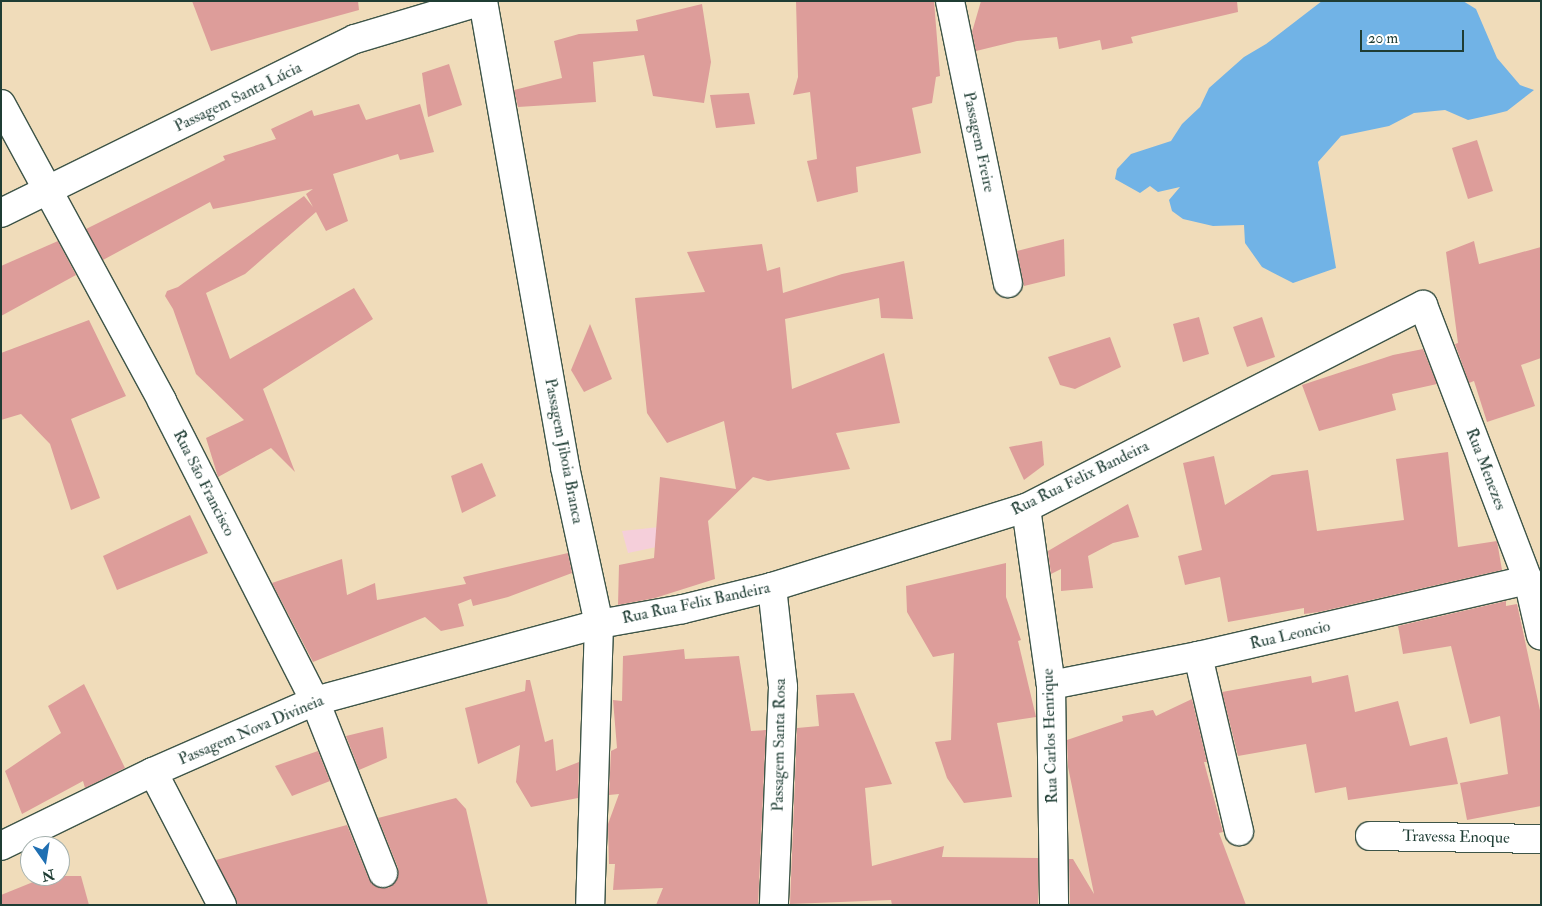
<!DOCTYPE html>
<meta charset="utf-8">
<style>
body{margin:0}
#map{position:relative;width:1542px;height:906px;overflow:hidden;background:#f0dcba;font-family:"IM FELL Double Pica",serif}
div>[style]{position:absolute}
.built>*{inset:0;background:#f5cfda}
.water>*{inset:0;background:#71b3e6}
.building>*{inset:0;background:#dd9d9a}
.roads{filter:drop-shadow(1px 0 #3e5548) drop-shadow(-1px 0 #3e5548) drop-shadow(0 1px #3e5548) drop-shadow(0 -1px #3e5548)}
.minor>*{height:28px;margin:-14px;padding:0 14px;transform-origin:14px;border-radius:14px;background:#fff}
span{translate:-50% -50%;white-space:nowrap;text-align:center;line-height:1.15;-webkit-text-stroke:4.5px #fff;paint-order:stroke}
.street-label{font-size:16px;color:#1f3d34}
.frame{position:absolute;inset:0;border:2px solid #1f3d34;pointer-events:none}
.north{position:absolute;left:20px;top:836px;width:50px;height:50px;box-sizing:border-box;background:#fff;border:1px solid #a5b1ae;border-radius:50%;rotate:167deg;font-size:14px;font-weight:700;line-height:20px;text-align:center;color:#1f3d34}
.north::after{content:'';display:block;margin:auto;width:18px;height:22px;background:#1f6fb2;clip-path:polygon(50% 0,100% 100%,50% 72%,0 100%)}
.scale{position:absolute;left:1360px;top:30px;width:104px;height:22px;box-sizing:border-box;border:2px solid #1f3d34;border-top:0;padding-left:6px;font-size:15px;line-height:18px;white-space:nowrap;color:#1f3d34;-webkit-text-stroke:4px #fff;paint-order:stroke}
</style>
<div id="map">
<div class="built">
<i style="clip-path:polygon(697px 523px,699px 538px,628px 553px,622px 531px)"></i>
</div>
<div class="water">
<i style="clip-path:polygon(1322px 1px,1463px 1px,1476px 9px,1497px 58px,1520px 85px,1534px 90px,1507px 111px,1495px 114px,1468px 120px,1445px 110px,1414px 113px,1389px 126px,1341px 136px,1318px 162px,1336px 268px,1293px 283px,1262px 267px,1245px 243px,1244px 225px,1213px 226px,1183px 219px,1172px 211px,1169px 200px,1180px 187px,1158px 192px,1150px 186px,1140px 193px,1115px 179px,1117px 169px,1131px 154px,1171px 141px,1182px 124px,1200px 107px,1209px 88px,1244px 57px,1266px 44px)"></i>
</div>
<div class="building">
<i style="clip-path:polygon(192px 1px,358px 1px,359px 10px,211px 51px)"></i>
<i style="clip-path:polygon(796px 1px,934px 1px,940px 76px,936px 77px,932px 103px,912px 108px,921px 153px,856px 167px,858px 192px,817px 202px,807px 161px,817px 159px,810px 92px,793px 95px,798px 77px)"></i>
<i style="clip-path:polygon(981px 1px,1237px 1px,1238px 12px,1131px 37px,1133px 43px,1102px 50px,1100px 40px,1059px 49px,1057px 37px,1017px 41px,976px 51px,972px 32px)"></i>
<i style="clip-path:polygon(702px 4px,711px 62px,704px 103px,653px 96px,644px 55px,593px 62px,596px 102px,518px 107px,514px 90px,562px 78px,554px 41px,579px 34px,638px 31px,636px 20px)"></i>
<i style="clip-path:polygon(449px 64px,462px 105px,428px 117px,422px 73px)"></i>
<i style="clip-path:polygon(749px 93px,755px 124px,716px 128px,710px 95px)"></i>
<i style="clip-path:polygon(359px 104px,366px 120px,420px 104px,434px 152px,400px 160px,398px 154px,333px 174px,348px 221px,326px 231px,316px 212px,245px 274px,206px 293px,230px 359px,354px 288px,373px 319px,263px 389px,295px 472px,271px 448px,218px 477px,206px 438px,244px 420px,196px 374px,173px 309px,165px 296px,167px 291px,178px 287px,304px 196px,313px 207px,306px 194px,313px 189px,213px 209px,210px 202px,103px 260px,86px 229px,225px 160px,223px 156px,276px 139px,271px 129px,312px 110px,314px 116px)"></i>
<i style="clip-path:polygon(1477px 140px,1493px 191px,1468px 199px,1452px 148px)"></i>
<i style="clip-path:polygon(1064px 239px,1065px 276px,1024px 286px,1017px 251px)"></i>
<i style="clip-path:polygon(58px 241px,76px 275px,1px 316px,1px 266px)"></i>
<i style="clip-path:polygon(1474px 241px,1479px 264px,1541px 247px,1541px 358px,1521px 365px,1535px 406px,1487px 422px,1474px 381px,1469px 383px,1455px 344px,1458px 343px,1446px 252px)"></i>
<i style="clip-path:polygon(762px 244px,767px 271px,780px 267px,783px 293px,842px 274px,904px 261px,913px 319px,881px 318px,879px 298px,785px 319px,792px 389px,884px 353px,900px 423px,836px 433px,850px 469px,768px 481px,753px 477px,708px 521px,715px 579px,655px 598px,618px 605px,619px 565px,654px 558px,660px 477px,736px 489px,724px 421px,667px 443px,647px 413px,635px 298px,705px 292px,687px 252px)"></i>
<i style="clip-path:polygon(1199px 317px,1209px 354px,1183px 362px,1173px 324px)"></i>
<i style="clip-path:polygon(1262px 317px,1275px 357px,1247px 367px,1233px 327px)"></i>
<i style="clip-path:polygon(89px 320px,126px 396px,71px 419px,100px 498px,71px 510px,50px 444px,21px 414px,1px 420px,1px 353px)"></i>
<i style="clip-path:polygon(590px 324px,612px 379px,584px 392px,571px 370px)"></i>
<i style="clip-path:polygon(1110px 337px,1121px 367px,1075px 389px,1060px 385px,1048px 357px)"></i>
<i style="clip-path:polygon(1423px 349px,1437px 384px,1392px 394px,1396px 410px,1319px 431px,1302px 385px,1393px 355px)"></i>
<i style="clip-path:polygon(1042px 441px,1044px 465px,1024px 480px,1009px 447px)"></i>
<i style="clip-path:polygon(1448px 452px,1458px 547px,1497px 541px,1502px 570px,1319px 612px,1304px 614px,1304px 608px,1228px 622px,1220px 577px,1185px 585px,1178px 556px,1202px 550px,1183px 463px,1214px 456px,1225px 505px,1272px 475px,1308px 470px,1317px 531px,1404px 520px,1396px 459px)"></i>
<i style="clip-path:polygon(482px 463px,496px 496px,462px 513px,451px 476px)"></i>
<i style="clip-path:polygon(1128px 504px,1139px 537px,1113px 543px,1088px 556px,1093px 588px,1061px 591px,1061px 569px,1051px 574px,1048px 551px)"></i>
<i style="clip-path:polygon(190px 515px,208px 553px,117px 590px,103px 556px)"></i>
<i style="clip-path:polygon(568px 553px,572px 573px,508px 597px,473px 606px,471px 599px,458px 604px,464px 626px,441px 631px,425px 617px,313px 662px,272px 583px,342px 559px,347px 595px,375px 583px,377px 600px,466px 584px,463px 577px)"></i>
<i style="clip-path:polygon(1006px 563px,1006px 597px,1021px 640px,1018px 641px,1036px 717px,997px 723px,1012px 797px,964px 803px,947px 778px,935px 742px,951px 740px,954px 653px,933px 657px,907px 612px,906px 586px)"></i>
<i style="clip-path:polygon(1506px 601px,1506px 606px,1517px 604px,1541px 715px,1541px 806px,1467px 820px,1460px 783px,1508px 774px,1500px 716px,1470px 724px,1451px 646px,1403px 654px,1398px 626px)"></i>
<i style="clip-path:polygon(684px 649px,685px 659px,739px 656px,751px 731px,766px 730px,758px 905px,656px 905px,663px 888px,613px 890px,615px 864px,609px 864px,608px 824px,619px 794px,609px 795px,611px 751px,617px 748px,613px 700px,622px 701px,623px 656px)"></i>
<i style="clip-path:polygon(1348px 675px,1355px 712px,1398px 701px,1410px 746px,1447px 737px,1458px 784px,1348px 800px,1346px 787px,1315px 793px,1306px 744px,1238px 756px,1222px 692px,1311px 676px,1312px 683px)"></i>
<i style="clip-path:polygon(526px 680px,530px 680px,545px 742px,553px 739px,556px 771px,579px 762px,578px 798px,531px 807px,516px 782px,520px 745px,478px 764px,465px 708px,525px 691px)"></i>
<i style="clip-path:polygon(84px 684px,125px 768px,85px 788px,83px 781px,22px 814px,5px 771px,61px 733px,48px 706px)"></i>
<i style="clip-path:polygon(854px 693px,892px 784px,865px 788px,872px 866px,944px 846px,942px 857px,1038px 858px,1038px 905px,892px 905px,891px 900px,790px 904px,797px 728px,819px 726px,816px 695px)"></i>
<i style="clip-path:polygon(1192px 699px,1207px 762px,1204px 762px,1223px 832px,1219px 833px,1246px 905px,1070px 905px,1069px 859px,1073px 859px,1094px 894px,1068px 767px,1067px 740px,1123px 721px,1122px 716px,1153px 710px,1156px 716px)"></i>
<i style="clip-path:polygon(383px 727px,387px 758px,359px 770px,346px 736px)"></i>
<i style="clip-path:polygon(318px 751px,330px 781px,292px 796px,275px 766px)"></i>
<i style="clip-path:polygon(456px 798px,466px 809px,488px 905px,237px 905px,216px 860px,347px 825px,369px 879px,380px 888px,388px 888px,395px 882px,398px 868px,378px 818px)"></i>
<i style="clip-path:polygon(48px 876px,81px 876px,89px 905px,1px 905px,1px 895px)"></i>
</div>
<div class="roads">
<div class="minor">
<i style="left:483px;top:1px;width:473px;rotate:80deg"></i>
<i style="left:565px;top:467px;width:161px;rotate:77.8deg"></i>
<i style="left:599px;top:624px;width:281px;rotate:91.8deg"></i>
<i style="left:950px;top:1px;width:288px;rotate:78.4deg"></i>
<i style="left:1px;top:104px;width:338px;rotate:61.5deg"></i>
<i style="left:162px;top:401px;width:337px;rotate:63deg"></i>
<i style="left:315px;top:701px;width:185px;rotate:68.4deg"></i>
<i style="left:1px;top:213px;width:394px;rotate:-26.2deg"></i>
<i style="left:355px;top:39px;width:133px;rotate:-16.7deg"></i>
<i style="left:1026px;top:508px;width:179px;rotate:82deg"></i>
<i style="left:1051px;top:685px;width:220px;rotate:89.2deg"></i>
<i style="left:772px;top:587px;width:101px;rotate:83.7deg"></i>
<i style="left:783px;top:687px;width:218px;rotate:92.4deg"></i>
<i style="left:1198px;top:656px;width:180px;rotate:76.8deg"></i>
<i style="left:1051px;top:685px;width:150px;rotate:-11.2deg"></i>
<i style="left:1198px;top:656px;width:339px;rotate:-13deg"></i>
<i style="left:153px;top:772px;width:150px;rotate:62.6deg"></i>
<i style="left:1370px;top:836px;width:171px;rotate:1deg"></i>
<i style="left:1px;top:846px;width:169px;rotate:-26deg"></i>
<i style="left:153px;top:772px;width:177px;rotate:-23.7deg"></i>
<i style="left:315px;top:701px;width:294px;rotate:-15.2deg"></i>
<i style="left:599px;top:624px;width:85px;rotate:-10.1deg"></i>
<i style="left:683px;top:609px;width:92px;rotate:-13.9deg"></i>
<i style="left:772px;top:587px;width:266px;rotate:-17.3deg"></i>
<i style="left:1026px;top:508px;width:446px;rotate:-27.1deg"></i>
<i style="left:1423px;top:305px;width:294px;rotate:69.1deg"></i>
<i style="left:1528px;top:580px;width:57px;rotate:76.9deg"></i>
</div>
</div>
<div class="street-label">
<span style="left:238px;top:97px;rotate:-26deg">Passagem Santa Lúcia</span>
<span style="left:979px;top:142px;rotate:78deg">Passagem Freire</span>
<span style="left:564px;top:451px;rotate:79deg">Passagem Jiboia Branca</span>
<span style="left:1486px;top:469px;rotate:69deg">Rua Menezes</span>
<span style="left:1080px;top:478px;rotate:-26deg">Rua Rua Felix Bandeira</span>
<span style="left:204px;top:483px;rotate:63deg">Rua São Francisco</span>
<span style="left:696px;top:603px;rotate:-12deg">Rua Rua Felix Bandeira</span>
<span style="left:1290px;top:635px;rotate:-13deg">Rua Leoncio</span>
<span style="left:251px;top:730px;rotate:-23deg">Passagem Nova Divineia</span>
<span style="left:1050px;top:736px;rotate:-92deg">Rua Carlos Henrique</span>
<span style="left:779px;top:745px;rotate:-89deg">Passagem Santa Rosa</span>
<span style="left:1456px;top:837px;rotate:1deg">Travessa Enoque</span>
</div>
<div class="frame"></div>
<div class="north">N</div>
<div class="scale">20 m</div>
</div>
